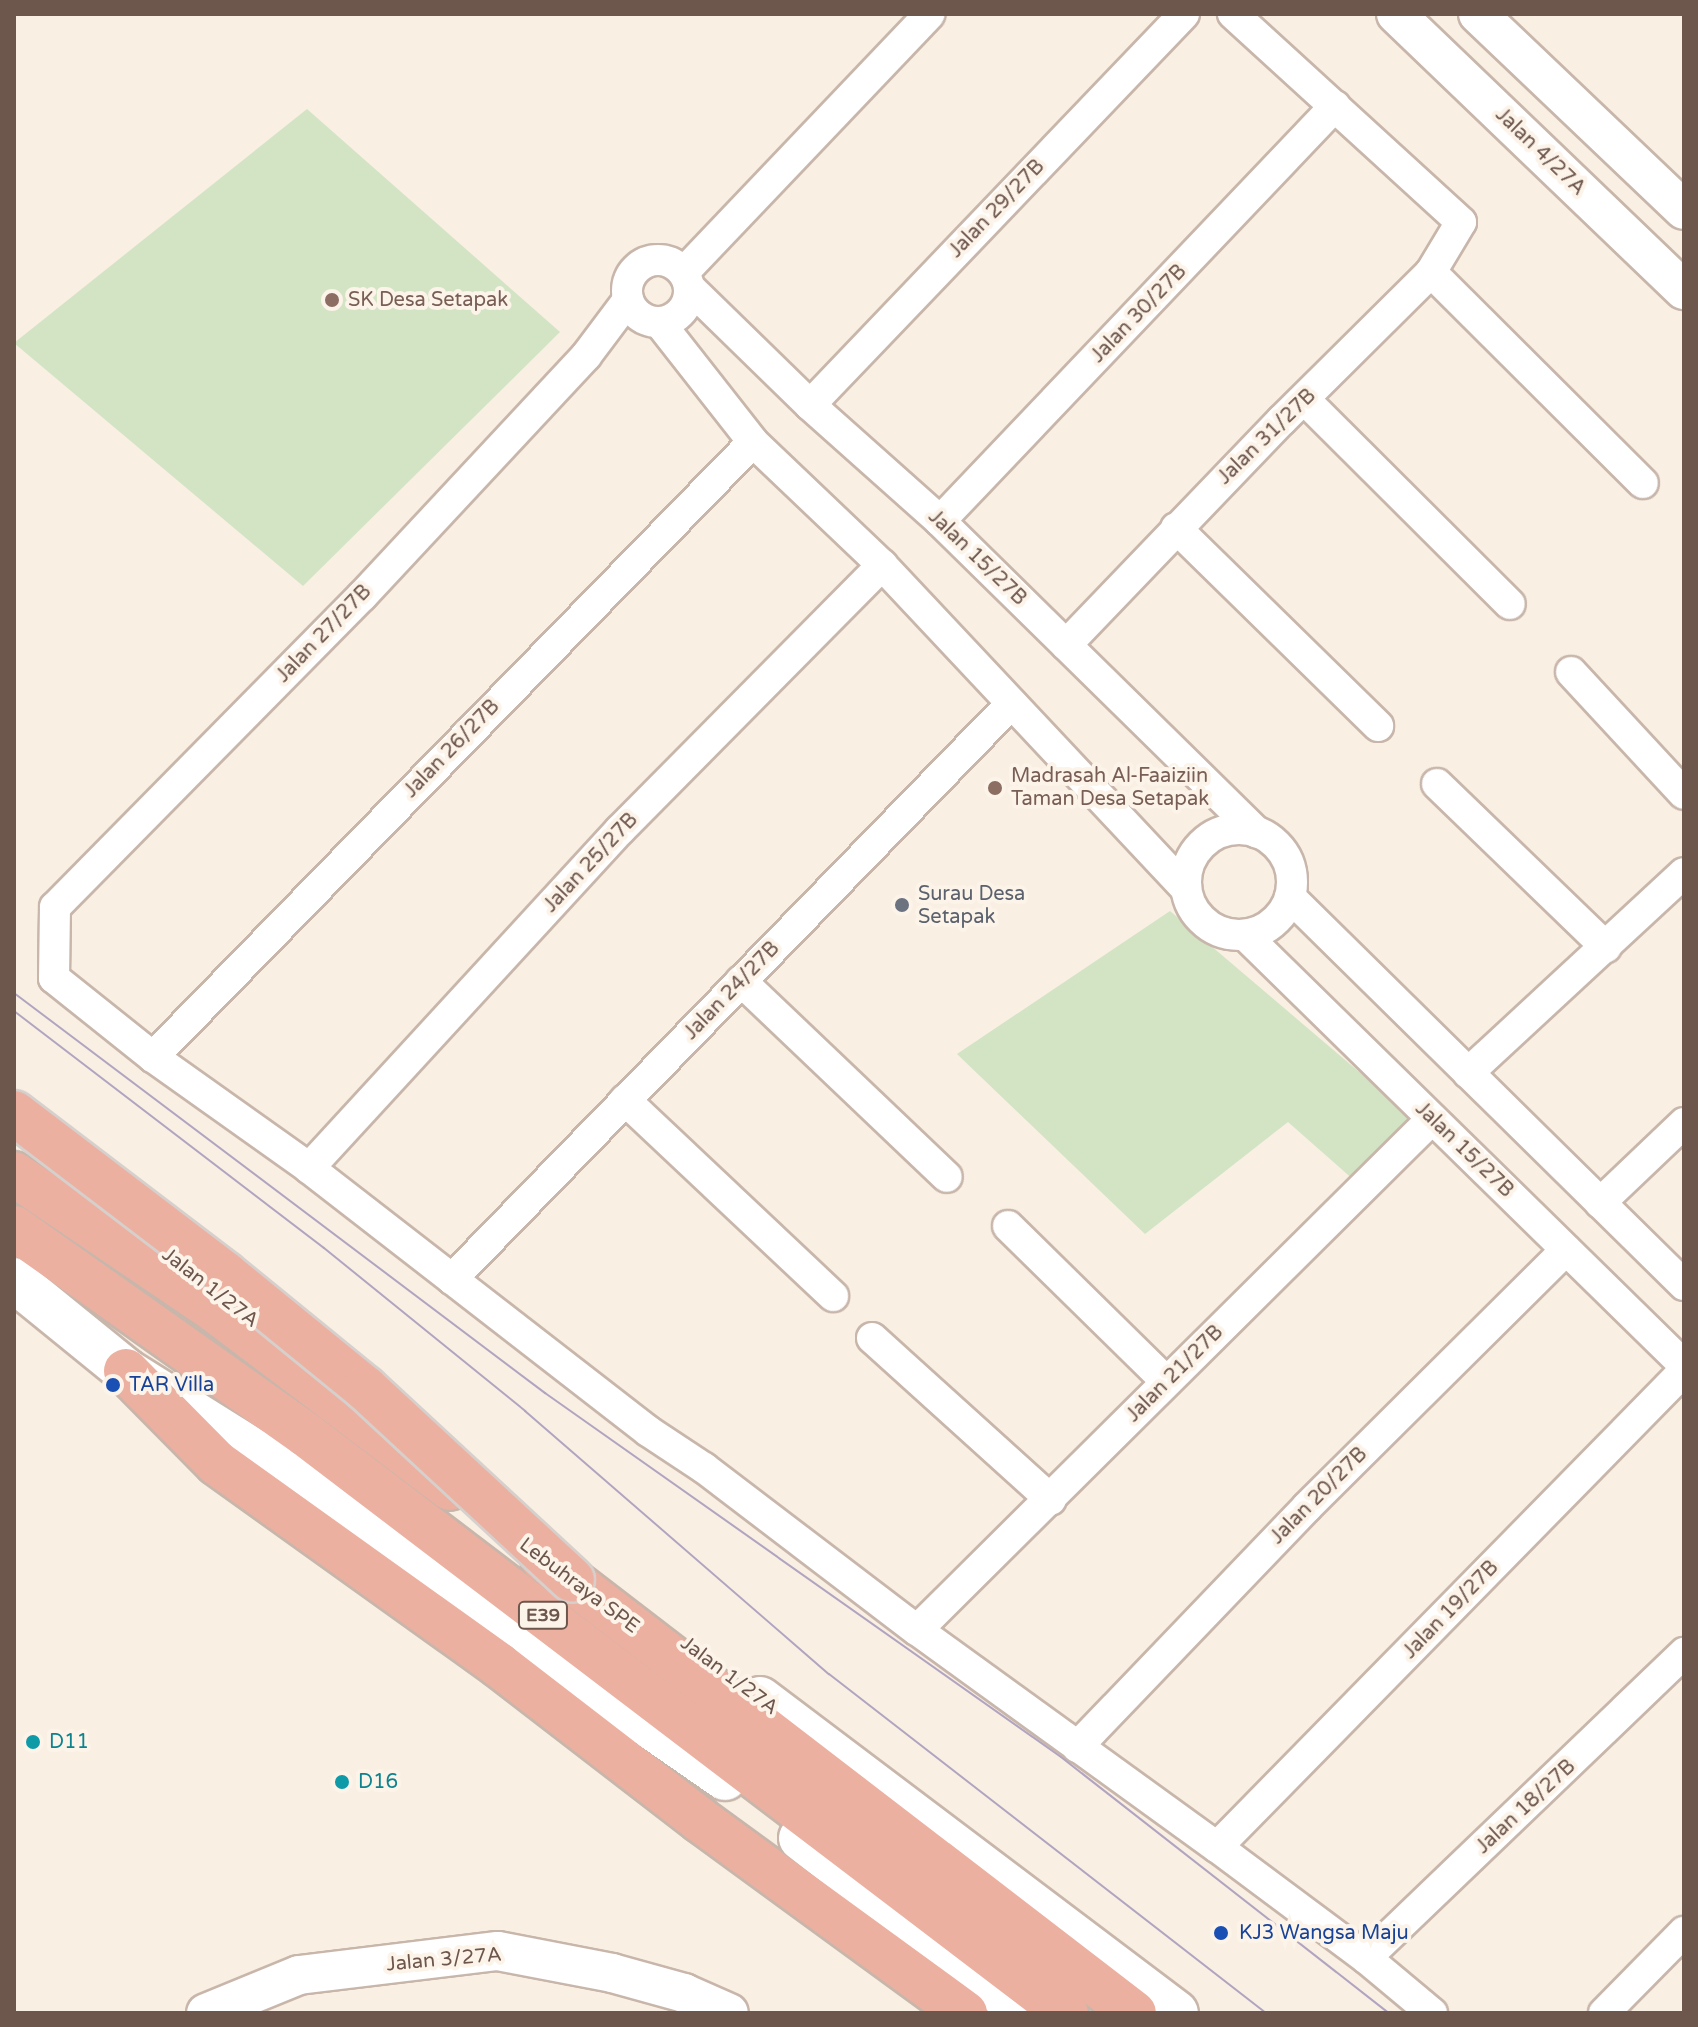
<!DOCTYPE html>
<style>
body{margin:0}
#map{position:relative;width:1698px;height:2027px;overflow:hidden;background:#f9efe3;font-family:"Varela Round",sans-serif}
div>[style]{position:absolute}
.green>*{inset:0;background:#d3e4c4}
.roads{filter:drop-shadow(2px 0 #c8b6ab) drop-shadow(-2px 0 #c8b6ab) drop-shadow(0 2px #c8b6ab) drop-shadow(0 -2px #c8b6ab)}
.minor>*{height:30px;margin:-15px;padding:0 15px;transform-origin:15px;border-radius:15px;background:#fff}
.minor>.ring{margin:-15px;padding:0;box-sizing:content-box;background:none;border:30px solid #fff;border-radius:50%}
.tertiary>*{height:38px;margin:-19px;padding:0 19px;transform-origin:19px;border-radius:19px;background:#fff}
.secondary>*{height:44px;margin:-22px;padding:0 22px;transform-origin:22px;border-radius:22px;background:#fff}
.motorway>*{height:44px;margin:-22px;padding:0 22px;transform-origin:22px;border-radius:22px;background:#ecb0a1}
.tram>*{height:2px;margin:-1px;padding:0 1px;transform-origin:1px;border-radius:1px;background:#b1a4c0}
.bridges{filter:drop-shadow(2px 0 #d6d0cd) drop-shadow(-2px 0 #d6d0cd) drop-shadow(0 2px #d6d0cd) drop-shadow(0 -2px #d6d0cd)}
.motorway-bridge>*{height:44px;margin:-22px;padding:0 22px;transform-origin:22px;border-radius:22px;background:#ecb0a1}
.dots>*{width:22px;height:22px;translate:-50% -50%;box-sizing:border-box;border:4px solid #fcf3e9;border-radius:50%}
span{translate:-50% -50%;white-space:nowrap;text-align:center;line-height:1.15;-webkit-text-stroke:8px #fcf3e9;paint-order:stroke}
.shield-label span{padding:2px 6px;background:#fcf3e9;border:2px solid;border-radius:6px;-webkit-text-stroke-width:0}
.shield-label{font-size:18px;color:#6d564c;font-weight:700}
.street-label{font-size:20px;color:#6d564c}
.education-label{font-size:20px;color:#785e54}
.left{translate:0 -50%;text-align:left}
.worship-label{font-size:20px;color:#5b616d}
.transit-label{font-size:20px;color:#164399}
.culture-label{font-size:20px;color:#0d838f}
.frame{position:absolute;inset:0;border:16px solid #6d564c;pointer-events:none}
</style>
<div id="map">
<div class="green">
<i style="clip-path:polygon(307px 109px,560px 332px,303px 586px,14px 343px)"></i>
<i style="clip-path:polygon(1170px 911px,1418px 1122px,1355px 1181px,1288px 1122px,1145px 1234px,957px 1054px)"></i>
</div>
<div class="roads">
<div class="minor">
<i class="ring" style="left:627px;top:260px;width:32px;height:32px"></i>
<i style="left:684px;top:272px;width:356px;rotate:-46.4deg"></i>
<i style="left:1431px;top:272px;width:299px;rotate:44.9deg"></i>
<i style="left:690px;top:288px;width:168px;rotate:44.3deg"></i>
<i style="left:810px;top:405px;width:174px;rotate:41.7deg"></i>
<i style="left:940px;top:521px;width:445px;rotate:44.5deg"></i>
<i style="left:628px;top:300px;width:70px;rotate:126.9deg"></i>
<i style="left:586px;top:356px;width:328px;rotate:133deg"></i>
<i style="left:362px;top:596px;width:437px;rotate:134.6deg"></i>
<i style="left:55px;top:907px;width:71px;rotate:90.8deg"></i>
<i style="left:54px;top:978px;width:127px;rotate:38.6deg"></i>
<i style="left:153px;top:1057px;width:191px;rotate:35.4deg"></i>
<i style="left:309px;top:1168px;width:429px;rotate:37.8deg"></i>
<i style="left:648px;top:1431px;width:67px;rotate:33.5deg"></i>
<i style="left:704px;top:1468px;width:268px;rotate:37.3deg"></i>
<i style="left:917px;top:1630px;width:370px;rotate:35.9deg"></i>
<i style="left:1217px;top:1847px;width:186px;rotate:36.7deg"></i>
<i style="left:1366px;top:1958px;width:86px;rotate:39.8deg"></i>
<i style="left:659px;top:322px;width:152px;rotate:51.9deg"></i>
<i style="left:753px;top:442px;width:178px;rotate:43.6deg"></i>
<i style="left:882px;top:565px;width:444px;rotate:46.8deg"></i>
<i style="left:1305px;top:400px;width:289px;rotate:44.9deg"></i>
<i style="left:810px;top:405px;width:541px;rotate:-46.27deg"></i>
<i style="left:940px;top:521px;width:573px;rotate:-46.41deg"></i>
<i style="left:1176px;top:528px;width:283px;rotate:44.4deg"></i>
<i style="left:1066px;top:645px;width:312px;rotate:-46.2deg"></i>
<i style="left:1282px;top:420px;width:210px;rotate:-44.8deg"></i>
<i style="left:1431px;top:272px;width:58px;rotate:-59deg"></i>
<i style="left:1461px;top:222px;width:309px;rotate:-137.6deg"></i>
<i style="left:1571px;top:672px;width:166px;rotate:47.2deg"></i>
<i style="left:1437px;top:784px;width:235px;rotate:44deg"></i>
<i class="ring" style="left:1186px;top:829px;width:76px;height:76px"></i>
<i style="left:1290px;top:897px;width:553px;rotate:44.56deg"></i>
<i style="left:1245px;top:935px;width:615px;rotate:44.41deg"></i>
<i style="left:741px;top:981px;width:284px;rotate:43.6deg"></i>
<i style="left:153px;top:1057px;width:859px;rotate:-45.71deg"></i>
<i style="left:1468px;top:1073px;width:294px;rotate:-42.8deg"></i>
<i style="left:625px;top:1100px;width:286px;rotate:43.3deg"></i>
<i style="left:309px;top:1168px;width:459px;rotate:-47.4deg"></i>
<i style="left:620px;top:830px;width:373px;rotate:-45.3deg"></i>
<i style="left:1600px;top:1203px;width:116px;rotate:-43.6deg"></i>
<i style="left:1008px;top:1226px;width:221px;rotate:44.5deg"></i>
<i style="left:452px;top:1279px;width:803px;rotate:-45.81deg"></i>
<i style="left:872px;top:1338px;width:241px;rotate:42.1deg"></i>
<i style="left:917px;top:1630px;width:725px;rotate:-44.78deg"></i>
<i style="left:1077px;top:1747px;width:332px;rotate:-46.2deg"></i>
<i style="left:1307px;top:1507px;width:365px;rotate:-44.8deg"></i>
<i style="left:1217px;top:1847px;width:667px;rotate:-45.55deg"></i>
<i style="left:1366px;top:1958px;width:441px;rotate:-43.8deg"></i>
<i style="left:1604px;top:2013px;width:114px;rotate:-45.4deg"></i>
</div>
<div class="tertiary">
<i style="left:1396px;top:14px;width:399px;rotate:43.8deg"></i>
<i style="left:1478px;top:14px;width:284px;rotate:43.6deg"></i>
<i style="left:206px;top:2013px;width:100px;rotate:-22.2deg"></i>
<i style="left:299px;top:1975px;width:200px;rotate:-6.9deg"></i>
<i style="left:498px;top:1951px;width:116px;rotate:10.9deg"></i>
<i style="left:612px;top:1973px;width:75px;rotate:15.5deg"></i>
<i style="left:684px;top:1993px;width:49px;rotate:24deg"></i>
</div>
<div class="secondary">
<i style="left:14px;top:1280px;width:144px;rotate:39.1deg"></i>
<i style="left:126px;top:1371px;width:152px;rotate:32.1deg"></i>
<i style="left:255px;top:1452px;width:572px;rotate:34.75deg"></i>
<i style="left:760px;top:1699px;width:521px;rotate:37.05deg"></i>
<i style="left:801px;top:1838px;width:286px;rotate:37.8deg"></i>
</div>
<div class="motorway">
<i style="left:14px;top:1174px;width:244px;rotate:34.1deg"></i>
<i style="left:216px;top:1311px;width:293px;rotate:37.1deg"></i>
<i style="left:14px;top:1228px;width:357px;rotate:35.3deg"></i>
<i style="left:305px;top:1434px;width:956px;rotate:37.27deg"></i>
<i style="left:126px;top:1371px;width:129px;rotate:45.3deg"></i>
<i style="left:217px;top:1463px;width:347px;rotate:35.6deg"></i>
<i style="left:499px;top:1665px;width:254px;rotate:37.6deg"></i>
<i style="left:700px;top:1820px;width:328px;rotate:36.1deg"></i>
<i style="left:543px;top:1559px;width:745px;rotate:37.53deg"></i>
</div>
</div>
<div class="tram">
<i style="left:14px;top:993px;width:665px;rotate:36.99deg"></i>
<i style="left:545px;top:1393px;width:631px;rotate:35.2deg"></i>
<i style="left:1061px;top:1757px;width:416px;rotate:38deg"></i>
<i style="left:14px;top:1011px;width:390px;rotate:37.4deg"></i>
<i style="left:324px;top:1248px;width:259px;rotate:39deg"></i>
<i style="left:525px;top:1411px;width:402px;rotate:40.9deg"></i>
<i style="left:829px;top:1674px;width:553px;rotate:37.8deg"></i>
</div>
<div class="bridges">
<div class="motorway-bridge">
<i style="left:14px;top:1113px;width:265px;rotate:37.3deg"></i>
<i style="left:225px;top:1274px;width:181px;rotate:39.2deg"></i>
<i style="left:365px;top:1388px;width:282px;rotate:42.8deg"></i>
</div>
</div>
<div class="dots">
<i style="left:332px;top:300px;background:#8d6e63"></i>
<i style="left:995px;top:788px;background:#8d6e63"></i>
<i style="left:902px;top:905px;background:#6b7280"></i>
<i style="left:113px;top:1385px;background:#1a4fb4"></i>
<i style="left:33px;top:1742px;background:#0f9aa8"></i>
<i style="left:342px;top:1782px;background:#0f9aa8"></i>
<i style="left:1221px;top:1933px;background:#1a4fb4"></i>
</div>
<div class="shield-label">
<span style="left:543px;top:1615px">E39</span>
</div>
<div class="street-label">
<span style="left:1540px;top:152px;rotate:44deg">Jalan 4/27A</span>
<span style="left:997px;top:209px;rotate:-46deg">Jalan 29/27B</span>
<span style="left:1139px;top:314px;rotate:-46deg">Jalan 30/27B</span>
<span style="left:1267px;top:437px;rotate:-44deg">Jalan 31/27B</span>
<span style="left:977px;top:558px;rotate:44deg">Jalan 15/27B</span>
<span style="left:324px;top:634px;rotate:-46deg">Jalan 27/27B</span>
<span style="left:452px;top:749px;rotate:-46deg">Jalan 26/27B</span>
<span style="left:591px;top:863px;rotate:-47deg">Jalan 25/27B</span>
<span style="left:732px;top:991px;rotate:-46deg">Jalan 24/27B</span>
<span style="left:1464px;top:1150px;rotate:44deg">Jalan 15/27B</span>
<span style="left:210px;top:1288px;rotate:38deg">Jalan 1/27A</span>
<span style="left:1175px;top:1374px;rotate:-45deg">Jalan 21/27B</span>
<span style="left:1319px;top:1496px;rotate:-45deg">Jalan 20/27B</span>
<span style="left:579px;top:1586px;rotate:37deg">Lebuhraya SPE</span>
<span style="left:1451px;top:1610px;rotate:-46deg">Jalan 19/27B</span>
<span style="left:729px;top:1676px;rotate:37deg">Jalan 1/27A</span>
<span style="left:1526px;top:1807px;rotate:-43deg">Jalan 18/27B</span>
<span style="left:444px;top:1960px;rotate:-5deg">Jalan 3/27A</span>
</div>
<div class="education-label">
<span class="left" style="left:348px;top:300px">SK Desa Setapak</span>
<span class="left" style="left:1011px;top:788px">Madrasah Al-Faaiziin<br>Taman Desa Setapak</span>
</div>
<div class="worship-label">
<span class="left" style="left:918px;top:906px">Surau Desa<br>Setapak</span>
</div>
<div class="transit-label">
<span class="left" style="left:129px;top:1385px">TAR Villa</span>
<span class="left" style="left:1239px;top:1933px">KJ3 Wangsa Maju</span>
</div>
<div class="culture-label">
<span class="left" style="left:49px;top:1742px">D11</span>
<span class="left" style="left:358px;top:1782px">D16</span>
</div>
<div class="frame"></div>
</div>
